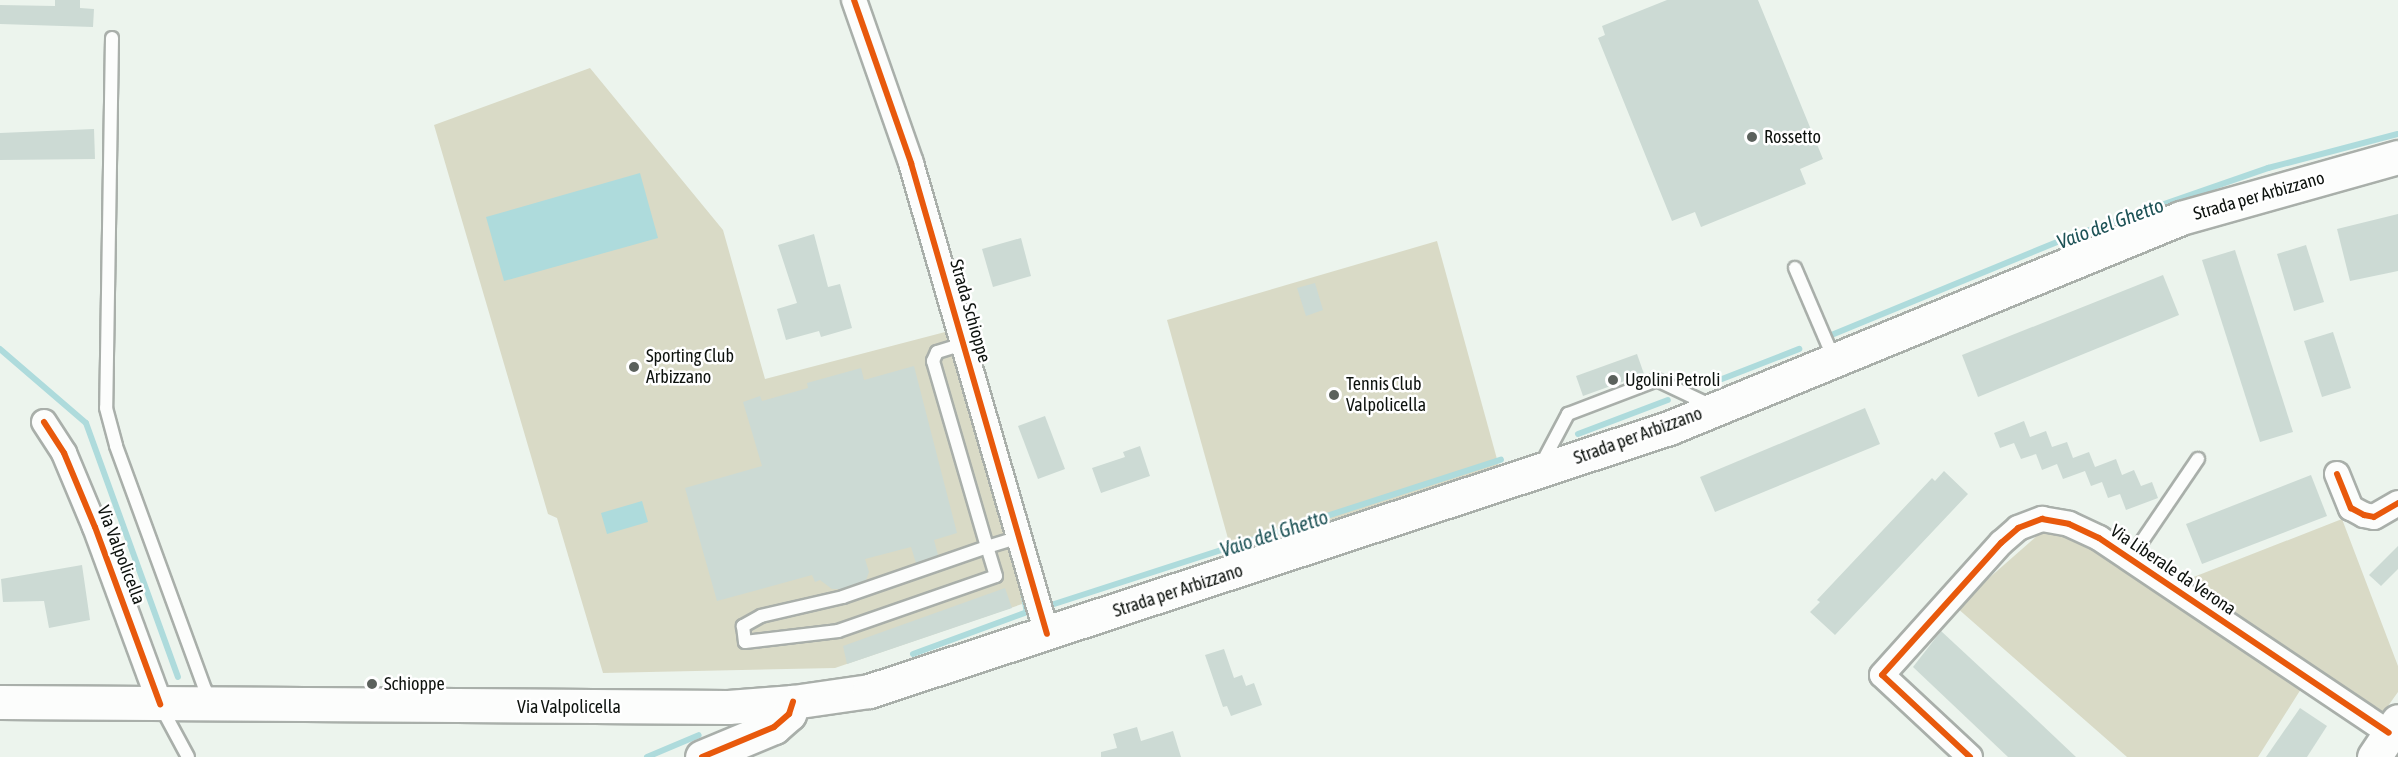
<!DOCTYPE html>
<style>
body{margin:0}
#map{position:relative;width:2398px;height:757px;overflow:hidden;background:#ecf4ed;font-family:"Asap Condensed",sans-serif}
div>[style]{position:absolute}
.green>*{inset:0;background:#d9dac6}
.water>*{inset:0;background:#aedbdc}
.stream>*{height:6px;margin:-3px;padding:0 3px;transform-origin:3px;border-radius:3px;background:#aedbdc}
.building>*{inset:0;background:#ccdad4}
.roads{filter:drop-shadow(2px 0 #a9afaa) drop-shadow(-2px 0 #a9afaa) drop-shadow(0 2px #a9afaa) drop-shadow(0 -2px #a9afaa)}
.lane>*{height:12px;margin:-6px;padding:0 6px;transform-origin:6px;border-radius:6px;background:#fcfdfc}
.street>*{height:24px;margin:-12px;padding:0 12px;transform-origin:12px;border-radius:12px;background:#fcfdfc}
.secondary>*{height:33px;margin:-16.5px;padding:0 16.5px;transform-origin:16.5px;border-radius:16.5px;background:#fcfdfc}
.cycleway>*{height:6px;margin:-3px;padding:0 3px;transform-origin:3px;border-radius:3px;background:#e8590c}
.dots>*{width:16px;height:16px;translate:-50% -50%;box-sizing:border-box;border:3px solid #fff;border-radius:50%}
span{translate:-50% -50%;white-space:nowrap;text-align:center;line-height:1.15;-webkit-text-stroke:5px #fff;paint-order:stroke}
.poi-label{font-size:18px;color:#0d120e}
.left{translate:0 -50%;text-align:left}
.street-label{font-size:18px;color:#0d120e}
.water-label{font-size:20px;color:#1d5256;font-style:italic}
</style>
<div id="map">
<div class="green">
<i style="clip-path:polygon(590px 68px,723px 230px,765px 379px,949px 331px,1025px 603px,835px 668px,603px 673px,557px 518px,548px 514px,434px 125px)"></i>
<i style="clip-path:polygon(1437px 241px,1500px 470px,1234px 560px,1167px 320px)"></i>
<i style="clip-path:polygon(2342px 519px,2398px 666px,2398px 692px,2373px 727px,2301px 689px,2258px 757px,2127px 757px,1956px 607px,2047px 527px,2186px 580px)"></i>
</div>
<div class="water">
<i style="clip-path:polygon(640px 173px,658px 238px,504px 281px,486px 217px)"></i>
<i style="clip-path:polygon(642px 501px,648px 522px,607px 534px,601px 513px)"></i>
</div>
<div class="stream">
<i style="left:1829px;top:336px;width:260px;rotate:-22.4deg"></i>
<i style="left:2069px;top:237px;width:211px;rotate:-19.1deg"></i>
<i style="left:2268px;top:168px;width:134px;rotate:-14.7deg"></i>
<i style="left:0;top:349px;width:113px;rotate:40.7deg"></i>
<i style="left:86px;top:423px;width:270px;rotate:70.1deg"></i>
<i style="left:1722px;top:379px;width:83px;rotate:-21.3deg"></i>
<i style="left:1578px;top:434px;width:96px;rotate:-20.7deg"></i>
<i style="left:1023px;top:592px;width:20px;rotate:79deg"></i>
<i style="left:1048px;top:606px;width:476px;rotate:-17.9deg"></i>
<i style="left:913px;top:654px;width:125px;rotate:-20.2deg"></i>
<i style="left:647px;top:757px;width:56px;rotate:-22.9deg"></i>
</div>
<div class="building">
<i style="clip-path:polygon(55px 0,80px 0,80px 8px,94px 9px,93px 27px,0 24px,0 5px,55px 6px)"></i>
<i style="clip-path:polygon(1667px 0,1758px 0,1823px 159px,1800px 169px,1806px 184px,1701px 227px,1695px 212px,1672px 221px,1598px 38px,1605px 35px,1602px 26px)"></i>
<i style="clip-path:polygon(94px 129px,95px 159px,0 160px,0 133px)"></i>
<i style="clip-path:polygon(2398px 214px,2398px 271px,2350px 281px,2337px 229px)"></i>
<i style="clip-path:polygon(814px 234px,828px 287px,840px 284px,852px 328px,821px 337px,819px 331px,786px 340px,777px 309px,797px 303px,778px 245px)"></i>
<i style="clip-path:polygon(1021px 238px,1031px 276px,993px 287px,982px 249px)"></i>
<i style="clip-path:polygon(2306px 245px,2324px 302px,2294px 311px,2277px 254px)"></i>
<i style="clip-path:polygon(2235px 250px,2293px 432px,2260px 442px,2202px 260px)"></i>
<i style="clip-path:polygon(2163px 275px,2179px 315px,1978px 397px,1962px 355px)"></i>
<i style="clip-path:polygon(1315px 283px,1323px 310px,1306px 316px,1297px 288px)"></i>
<i style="clip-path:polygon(2333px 332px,2351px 388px,2322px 397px,2304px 341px)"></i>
<i style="clip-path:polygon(1637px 354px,1644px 374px,1583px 396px,1576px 376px)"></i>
<i style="clip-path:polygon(914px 366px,957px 533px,934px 540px,938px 555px,916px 563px,911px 547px,865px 559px,869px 572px,866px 580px,841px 589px,832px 589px,820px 580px,815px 582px,812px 575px,717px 601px,685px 488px,762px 466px,743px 402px,760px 396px,762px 401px,808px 388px,807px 383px,861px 368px,864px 380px)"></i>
<i style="clip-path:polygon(1865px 408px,1880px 444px,1715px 512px,1700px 477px)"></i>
<i style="clip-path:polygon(1045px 416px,1065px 469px,1038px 479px,1018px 426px)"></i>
<i style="clip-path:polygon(2024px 421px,2030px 437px,2046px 431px,2052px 447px,2067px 442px,2073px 458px,2089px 452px,2095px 467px,2116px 459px,2122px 475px,2134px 470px,2141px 486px,2152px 482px,2158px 498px,2126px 510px,2120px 494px,2108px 498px,2102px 482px,2091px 486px,2085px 471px,2063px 479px,2057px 464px,2042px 470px,2036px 454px,2021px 459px,2014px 443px,2000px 448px,1994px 433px)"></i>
<i style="clip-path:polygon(1140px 446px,1150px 476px,1101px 493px,1092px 468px,1125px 457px,1123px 452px)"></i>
<i style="clip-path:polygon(1944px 471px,1968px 494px,1835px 635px,1810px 612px,1820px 602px,1817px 600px,1932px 478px,1935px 481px)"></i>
<i style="clip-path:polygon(2311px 475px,2327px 516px,2202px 564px,2186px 524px)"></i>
<i style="clip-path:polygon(2398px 546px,2398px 569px,2381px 586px,2369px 575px)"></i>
<i style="clip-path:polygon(82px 565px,90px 620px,49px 628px,44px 601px,3px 602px,1px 579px)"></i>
<i style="clip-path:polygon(1005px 588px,1012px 608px,847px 664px,843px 646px)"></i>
<i style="clip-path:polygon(1941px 631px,2039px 722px,2076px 757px,2008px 757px,1913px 667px)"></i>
<i style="clip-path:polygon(1224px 649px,1234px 678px,1242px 675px,1246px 686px,1254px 683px,1262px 705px,1231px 716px,1227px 706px,1223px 707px,1205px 655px)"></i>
<i style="clip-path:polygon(2300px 708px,2327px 726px,2307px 757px,2266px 757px)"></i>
<i style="clip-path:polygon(1137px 727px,1141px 741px,1173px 731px,1181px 757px,1101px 757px,1101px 752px,1117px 748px,1113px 734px)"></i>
</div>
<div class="roads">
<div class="lane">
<i style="left:112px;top:38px;width:370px;rotate:90.9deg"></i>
<i style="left:106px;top:408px;width:39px;rotate:75deg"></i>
<i style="left:116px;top:446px;width:259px;rotate:69.9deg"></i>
<i style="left:205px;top:689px;width:14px;rotate:82deg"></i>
<i style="left:1795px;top:268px;width:99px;rotate:66.8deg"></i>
<i style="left:963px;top:344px;width:27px;rotate:163deg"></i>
<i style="left:937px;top:352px;width:10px;rotate:114deg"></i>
<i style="left:933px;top:361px;width:194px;rotate:73.8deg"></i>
<i style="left:987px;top:547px;width:152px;rotate:160.9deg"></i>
<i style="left:843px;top:597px;width:84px;rotate:167deg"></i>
<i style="left:761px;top:616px;width:21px;rotate:151deg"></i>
<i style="left:743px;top:626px;width:16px;rotate:83deg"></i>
<i style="left:745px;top:642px;width:94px;rotate:-6.7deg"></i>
<i style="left:838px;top:631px;width:167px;rotate:-19.2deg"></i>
<i style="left:996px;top:576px;width:30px;rotate:-107deg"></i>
<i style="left:987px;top:547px;width:34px;rotate:-17deg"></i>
<i style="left:1541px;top:465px;width:58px;rotate:-62.1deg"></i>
<i style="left:1568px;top:414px;width:95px;rotate:-20.9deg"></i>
<i style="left:1657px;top:380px;width:59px;rotate:25.3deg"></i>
<i style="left:2130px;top:559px;width:121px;rotate:-55.8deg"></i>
<i style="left:160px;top:705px;width:59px;rotate:61.7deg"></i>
</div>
<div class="street">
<i style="left:854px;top:0;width:173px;rotate:70.7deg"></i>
<i style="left:911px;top:163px;width:490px;rotate:73.9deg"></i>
<i style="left:44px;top:422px;width:37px;rotate:57deg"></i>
<i style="left:64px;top:453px;width:80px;rotate:67.3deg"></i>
<i style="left:95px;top:527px;width:189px;rotate:69.8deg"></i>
<i style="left:2337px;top:474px;width:37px;rotate:68deg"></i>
<i style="left:2351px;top:508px;width:15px;rotate:28deg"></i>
<i style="left:2364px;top:515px;width:10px;rotate:11deg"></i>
<i style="left:2374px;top:517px;width:28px;rotate:-30deg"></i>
<i style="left:1970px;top:757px;width:120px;rotate:-137deg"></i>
<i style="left:1882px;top:675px;width:178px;rotate:-48deg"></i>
<i style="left:2001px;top:543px;width:23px;rotate:-41deg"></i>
<i style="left:2018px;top:528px;width:26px;rotate:-21deg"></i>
<i style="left:2042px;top:519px;width:27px;rotate:10deg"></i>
<i style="left:2069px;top:524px;width:33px;rotate:25deg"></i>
<i style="left:2099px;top:538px;width:349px;rotate:33.9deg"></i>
</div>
<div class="secondary">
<i style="left:0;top:702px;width:728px;rotate:0.39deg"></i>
<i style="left:728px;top:707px;width:65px;rotate:-4.4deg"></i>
<i style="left:793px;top:702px;width:77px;rotate:-8.2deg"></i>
<i style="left:869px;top:691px;width:842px;rotate:-18.2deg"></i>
<i style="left:1669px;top:428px;width:553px;rotate:-22.3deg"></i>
<i style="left:2181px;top:218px;width:225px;rotate:-15.7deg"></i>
<i style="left:702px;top:757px;width:78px;rotate:-22.6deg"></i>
<i style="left:774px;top:727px;width:20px;rotate:-41deg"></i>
<i style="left:789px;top:714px;width:13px;rotate:-72deg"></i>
<i style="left:2374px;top:757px;width:43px;rotate:-56.3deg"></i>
</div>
</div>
<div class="cycleway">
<i style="left:854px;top:0;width:173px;rotate:70.7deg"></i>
<i style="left:911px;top:163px;width:490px;rotate:73.9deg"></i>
<i style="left:44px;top:422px;width:37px;rotate:57deg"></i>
<i style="left:64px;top:453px;width:80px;rotate:67.3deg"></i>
<i style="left:95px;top:527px;width:189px;rotate:69.8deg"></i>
<i style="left:2337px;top:474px;width:37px;rotate:68deg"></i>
<i style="left:2351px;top:508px;width:15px;rotate:28deg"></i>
<i style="left:2364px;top:515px;width:10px;rotate:11deg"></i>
<i style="left:2374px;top:517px;width:28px;rotate:-30deg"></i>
<i style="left:702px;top:757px;width:78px;rotate:-22.6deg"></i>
<i style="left:774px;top:727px;width:20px;rotate:-41deg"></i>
<i style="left:789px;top:714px;width:13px;rotate:-72deg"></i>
<i style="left:1970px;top:757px;width:120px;rotate:-137deg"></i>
<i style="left:1882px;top:675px;width:178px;rotate:-48deg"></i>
<i style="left:2001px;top:543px;width:23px;rotate:-41deg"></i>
<i style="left:2018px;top:528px;width:26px;rotate:-21deg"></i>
<i style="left:2042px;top:519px;width:27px;rotate:10deg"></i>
<i style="left:2069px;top:524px;width:33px;rotate:25deg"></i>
<i style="left:2099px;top:538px;width:349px;rotate:33.9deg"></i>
</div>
<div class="dots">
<i style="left:1752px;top:137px;background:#5b615c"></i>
<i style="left:634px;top:367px;background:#5b615c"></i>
<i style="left:1613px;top:380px;background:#5b615c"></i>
<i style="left:1334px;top:395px;background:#5b615c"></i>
<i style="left:372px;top:684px;background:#5b615c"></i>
</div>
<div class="poi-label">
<span class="left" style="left:1764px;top:137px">Rossetto</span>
<span class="left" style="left:646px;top:367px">Sporting Club<br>Arbizzano</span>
<span class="left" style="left:1625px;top:380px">Ugolini Petroli</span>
<span class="left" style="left:1346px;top:395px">Tennis Club<br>Valpolicella</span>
<span class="left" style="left:384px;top:684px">Schioppe</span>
</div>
<div class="street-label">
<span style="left:2259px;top:196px;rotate:-16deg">Strada per Arbizzano</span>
<span style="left:970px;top:311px;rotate:74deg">Strada Schioppe</span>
<span style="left:1638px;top:436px;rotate:-20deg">Strada per Arbizzano</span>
<span style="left:121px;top:555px;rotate:69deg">Via Valpolicella</span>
<span style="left:2173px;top:570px;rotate:34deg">Via Liberale da Verona</span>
<span style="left:1178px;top:591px;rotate:-18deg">Strada per Arbizzano</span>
<span style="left:569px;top:707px">Via Valpolicella</span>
</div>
<div class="water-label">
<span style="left:2110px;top:223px;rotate:-20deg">Vaio del Ghetto</span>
<span style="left:1274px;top:533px;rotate:-18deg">Vaio del Ghetto</span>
</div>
</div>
